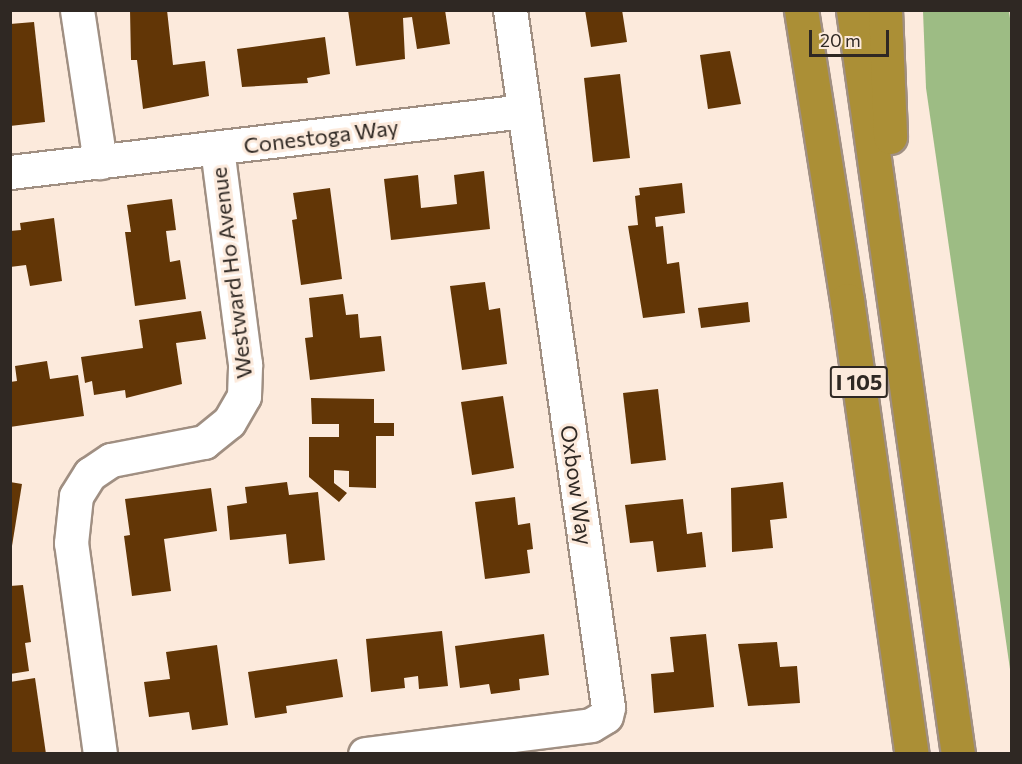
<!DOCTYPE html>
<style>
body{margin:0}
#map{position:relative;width:1022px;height:764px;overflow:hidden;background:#fceadc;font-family:Commissioner,sans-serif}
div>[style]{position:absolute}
.forest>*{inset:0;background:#9dbc84}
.building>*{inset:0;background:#623606}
.roads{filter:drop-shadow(2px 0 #a08f82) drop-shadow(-2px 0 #a08f82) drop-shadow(0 2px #a08f82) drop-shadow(0 -2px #a08f82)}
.minor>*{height:33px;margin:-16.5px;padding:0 16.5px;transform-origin:16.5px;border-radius:16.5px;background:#fff}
.highway>*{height:33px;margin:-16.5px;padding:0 16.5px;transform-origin:16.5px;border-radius:16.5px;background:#ab8f36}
span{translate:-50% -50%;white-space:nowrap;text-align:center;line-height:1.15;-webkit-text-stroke:6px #fceadc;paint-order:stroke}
.shield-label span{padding:2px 4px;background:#fceadc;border:2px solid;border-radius:4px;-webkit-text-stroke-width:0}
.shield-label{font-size:21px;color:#2f2823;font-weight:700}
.street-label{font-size:22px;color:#2f2823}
.frame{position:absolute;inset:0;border:12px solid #2f2823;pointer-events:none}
.scale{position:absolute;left:809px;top:30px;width:80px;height:27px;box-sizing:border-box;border:3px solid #2f2823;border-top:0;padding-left:8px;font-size:18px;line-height:21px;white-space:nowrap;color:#2f2823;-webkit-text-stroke:4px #fceadc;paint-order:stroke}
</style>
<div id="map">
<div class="forest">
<i style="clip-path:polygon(923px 11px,1009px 11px,1011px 26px,1011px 676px,926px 88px)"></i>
</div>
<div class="building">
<i style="clip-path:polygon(130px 10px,167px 10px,173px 65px,205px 61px,209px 96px,143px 109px,137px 60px,131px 60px)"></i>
<i style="clip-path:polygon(348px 10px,445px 10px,450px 44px,417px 49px,412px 17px,403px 18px,405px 59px,356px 66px)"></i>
<i style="clip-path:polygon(585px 10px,622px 10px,627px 42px,591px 47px)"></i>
<i style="clip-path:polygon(34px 22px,45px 122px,10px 126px,10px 24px)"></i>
<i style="clip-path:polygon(325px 37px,330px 74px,307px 78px,308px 83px,242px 87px,237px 49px)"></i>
<i style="clip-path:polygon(730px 51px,741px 104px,708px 109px,700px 55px)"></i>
<i style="clip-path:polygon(620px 74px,630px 158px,593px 162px,584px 78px)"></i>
<i style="clip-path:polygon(484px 171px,490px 229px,391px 240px,384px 179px,418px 175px,421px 208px,457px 204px,454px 175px)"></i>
<i style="clip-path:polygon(682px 183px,685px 213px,655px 217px,656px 227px,663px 226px,667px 264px,679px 262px,685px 313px,643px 318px,628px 226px,638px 225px,635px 196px,640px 195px,639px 188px)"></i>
<i style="clip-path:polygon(330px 188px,342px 279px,301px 285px,292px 220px,297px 219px,293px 193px)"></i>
<i style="clip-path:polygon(172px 199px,176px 230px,166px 231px,170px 262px,180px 260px,186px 299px,135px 306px,125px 232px,131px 232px,127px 205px)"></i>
<i style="clip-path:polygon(54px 218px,62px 281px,30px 286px,26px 265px,10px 267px,10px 231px,21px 230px,20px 223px)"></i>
<i style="clip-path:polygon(485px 282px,489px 310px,500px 308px,507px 364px,462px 370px,450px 286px)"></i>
<i style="clip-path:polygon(343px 294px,346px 315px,358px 314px,360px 338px,381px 336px,385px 371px,310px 380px,305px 338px,313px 337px,309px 298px)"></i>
<i style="clip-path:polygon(748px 302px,750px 322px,701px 328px,698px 308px)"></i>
<i style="clip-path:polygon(201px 311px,206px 339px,176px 343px,182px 384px,126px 398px,125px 390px,94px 395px,92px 381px,85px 383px,81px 357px,143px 348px,139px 320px)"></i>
<i style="clip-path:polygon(47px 361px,50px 379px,78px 375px,84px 416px,10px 427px,10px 382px,17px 381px,15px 366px)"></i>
<i style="clip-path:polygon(658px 389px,666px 460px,631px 464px,623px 393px)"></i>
<i style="clip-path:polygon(503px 396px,514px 468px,472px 475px,461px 402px)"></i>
<i style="clip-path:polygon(311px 398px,374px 399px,374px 423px,394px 423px,394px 436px,376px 436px,376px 488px,349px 487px,349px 471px,334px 470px,334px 483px,347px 493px,339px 502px,309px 477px,309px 437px,339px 437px,339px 424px,312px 424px)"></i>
<i style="clip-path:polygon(10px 482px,22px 484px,12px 546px,10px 545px)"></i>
<i style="clip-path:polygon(287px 482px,289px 495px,318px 492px,325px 560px,289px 564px,286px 534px,230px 540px,227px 506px,247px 503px,245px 487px)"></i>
<i style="clip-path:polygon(783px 482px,787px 518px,770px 520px,773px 548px,732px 552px,731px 488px)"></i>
<i style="clip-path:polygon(211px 488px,217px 531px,164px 539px,171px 591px,132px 596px,124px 536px,130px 535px,125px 499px)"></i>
<i style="clip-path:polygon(515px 497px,518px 525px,530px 523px,533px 549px,527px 550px,530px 573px,485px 579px,475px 502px)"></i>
<i style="clip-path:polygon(683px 499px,687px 534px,702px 532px,706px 567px,657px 572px,653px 541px,630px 543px,625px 505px)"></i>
<i style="clip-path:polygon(23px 585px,31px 642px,25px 643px,29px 671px,10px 674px,10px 586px)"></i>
<i style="clip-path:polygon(442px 631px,448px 686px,419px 689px,418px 676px,404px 678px,405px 688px,371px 692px,366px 639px)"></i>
<i style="clip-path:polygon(544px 634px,549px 675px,519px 679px,520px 690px,491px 694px,489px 684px,460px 688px,455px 646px)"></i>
<i style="clip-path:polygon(706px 634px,714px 707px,654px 713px,651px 674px,674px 672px,670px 637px)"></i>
<i style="clip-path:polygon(777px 642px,780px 667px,797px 666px,800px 703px,748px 706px,738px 644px)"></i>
<i style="clip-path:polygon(217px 645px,228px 725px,192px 730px,189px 712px,149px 717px,144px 682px,170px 679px,166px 652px)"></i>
<i style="clip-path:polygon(337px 659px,343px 697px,286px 706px,287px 713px,255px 718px,248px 672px)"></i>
<i style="clip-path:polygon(35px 678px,46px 754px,10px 754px,10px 682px)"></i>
</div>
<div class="roads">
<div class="minor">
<i style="left:77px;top:10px;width:154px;rotate:81.4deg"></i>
<i style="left:10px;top:172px;width:518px;rotate:-6.77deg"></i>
<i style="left:100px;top:754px;width:213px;rotate:-97.8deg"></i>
<i style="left:71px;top:543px;width:47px;rotate:-83.9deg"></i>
<i style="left:76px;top:496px;width:26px;rotate:-58deg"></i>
<i style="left:90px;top:474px;width:25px;rotate:-34deg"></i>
<i style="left:111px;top:460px;width:95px;rotate:-11deg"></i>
<i style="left:204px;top:442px;width:32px;rotate:-39deg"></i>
<i style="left:229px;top:422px;width:30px;rotate:-60deg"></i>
<i style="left:244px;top:396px;width:32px;rotate:-88deg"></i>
<i style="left:245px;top:364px;width:218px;rotate:-97.4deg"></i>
<i style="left:365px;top:754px;width:228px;rotate:-7.3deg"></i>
<i style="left:591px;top:725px;width:17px;rotate:-31deg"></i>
<i style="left:606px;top:716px;width:9px;rotate:-77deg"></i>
<i style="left:608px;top:707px;width:704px;rotate:-98deg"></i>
</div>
<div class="highway">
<i style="left:801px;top:10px;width:294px;rotate:81deg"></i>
<i style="left:847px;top:300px;width:459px;rotate:81.9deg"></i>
<i style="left:853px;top:10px;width:751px;rotate:81.97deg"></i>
<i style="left:885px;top:10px;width:127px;rotate:87.7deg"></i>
</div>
</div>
<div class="shield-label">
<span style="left:859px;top:382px">I 105</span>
</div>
<div class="street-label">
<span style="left:321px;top:136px;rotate:-7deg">Conestoga Way</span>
<span style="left:231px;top:273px;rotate:-97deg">Westward Ho Avenue</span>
<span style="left:577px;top:485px;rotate:82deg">Oxbow Way</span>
</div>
<div class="frame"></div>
<div class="scale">20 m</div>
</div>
